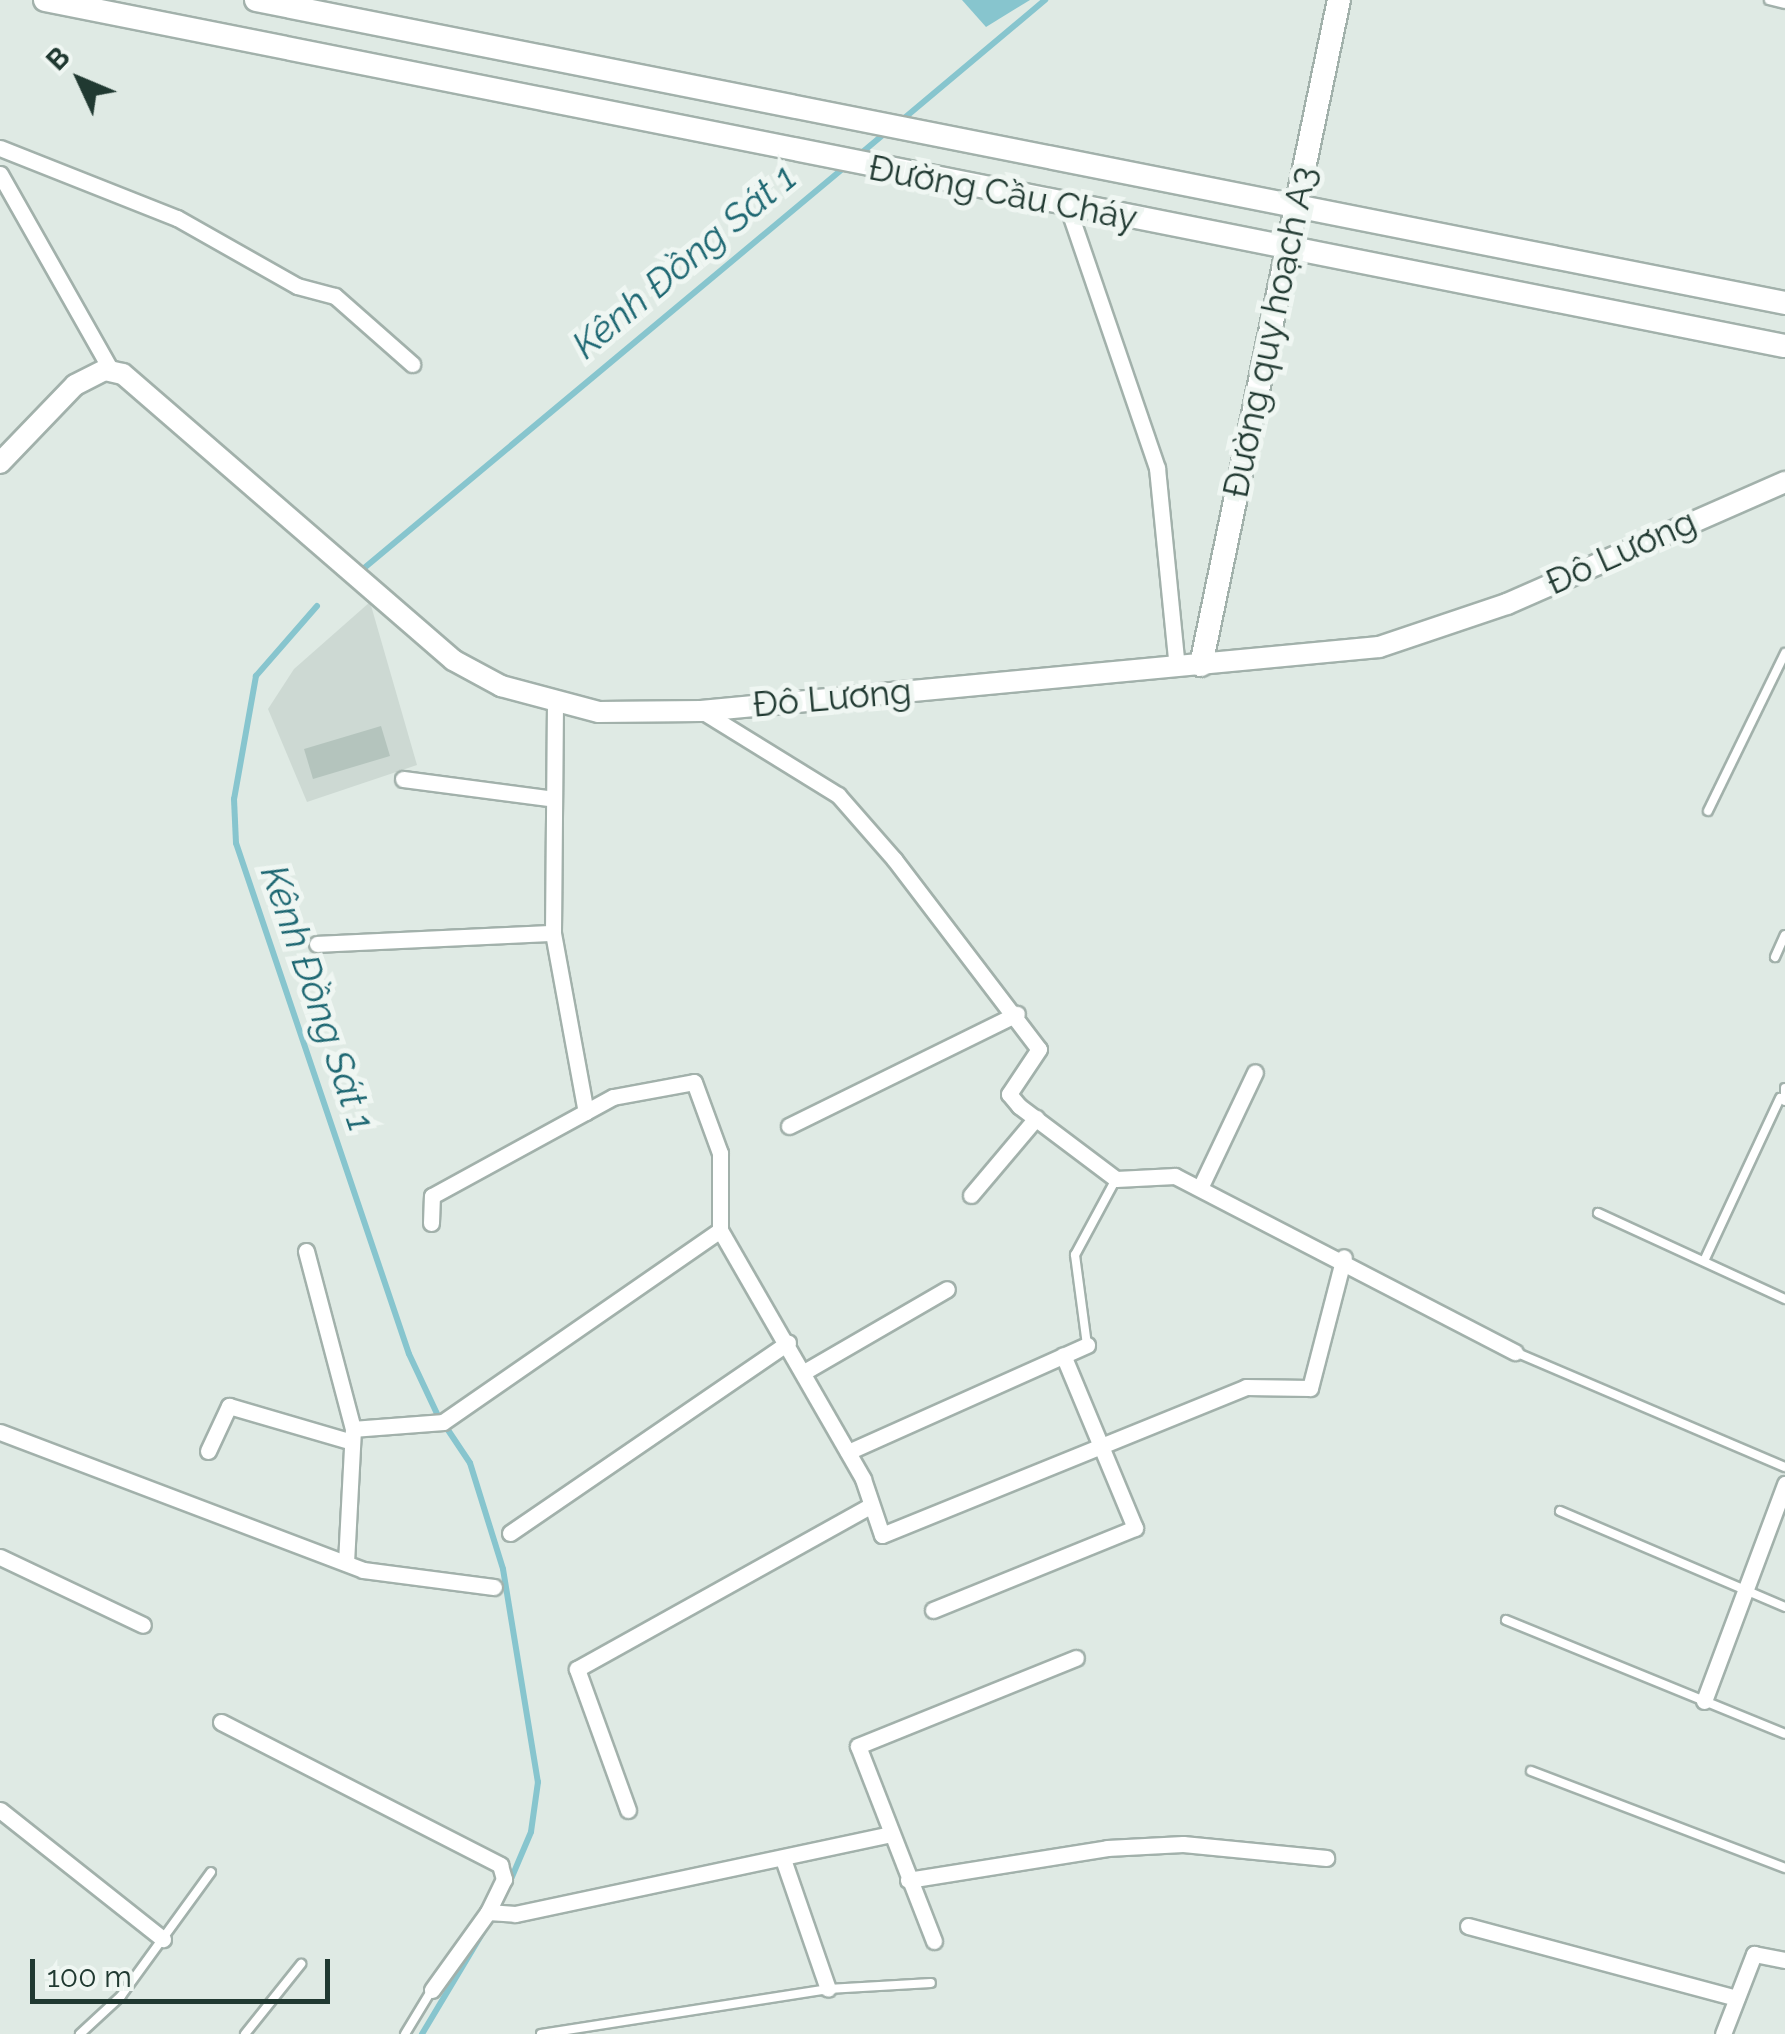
<!DOCTYPE html>
<meta charset="utf-8">
<style>
body{margin:0}
#map{position:relative;width:1785px;height:2034px;overflow:hidden;background:#dfeae4;font-family:Raleway,sans-serif}
div>[style]{position:absolute}
.built>*{inset:0;background:#cdd9d3}
.water>*{inset:0;background:#87c5ce}
.stream>*{height:6px;margin:-3px;padding:0 3px;transform-origin:3px;border-radius:3px;background:#87c5ce}
.building>*{inset:0;background:#b4c4bd}
.roads{filter:drop-shadow(2px 0 #a2b1ab) drop-shadow(-2px 0 #a2b1ab) drop-shadow(0 2px #a2b1ab) drop-shadow(0 -2px #a2b1ab)}
.service>*{height:8px;margin:-4px;padding:0 4px;transform-origin:4px;border-radius:4px;background:#fff}
.minor>*{height:15px;margin:-7.5px;padding:0 7.5px;transform-origin:7.5px;border-radius:7.5px;background:#fff}
.tertiary>*{height:20px;margin:-10px;padding:0 10px;transform-origin:10px;border-radius:10px;background:#fff}
.secondary>*{height:22px;margin:-11px;padding:0 11px;transform-origin:11px;border-radius:11px;background:#fff}
span{translate:-50% -50%;white-space:nowrap;text-align:center;line-height:1.15;-webkit-text-stroke:10px #eff6f2;paint-order:stroke}
.street-label{font-size:35px;color:#203931}
.water-label{font-size:38px;color:#1d6772;font-style:italic}
.north{position:absolute;left:30px;top:30px;width:100px;height:100px;-webkit-text-stroke:8px #eff6f2;paint-order:stroke;rotate:314deg;font-size:28px;font-weight:700;line-height:40px;text-align:center;color:#203931}
.north::after{content:'';display:block;margin:auto;width:35px;height:45px;background:#203931;clip-path:polygon(50% 0,100% 100%,50% 72%,0 100%)}
.scale{position:absolute;left:30px;top:1959px;width:300px;height:45px;box-sizing:border-box;border:5px solid #203931;border-top:0;padding-left:12px;font-size:30px;line-height:35px;white-space:nowrap;color:#203931;-webkit-text-stroke:8px #eff6f2;paint-order:stroke}
</style>
<div id="map">
<div class="built">
<i style="clip-path:polygon(370px 602px,417px 765px,307px 802px,268px 709px,294px 669px)"></i>
</div>
<div class="water">
<i style="clip-path:polygon(962px 0,1030px 0,986px 27px)"></i>
</div>
<div class="stream">
<i style="left:902px;top:120px;width:187px;rotate:-40deg"></i>
<i style="left:859px;top:155px;width:38px;rotate:-40deg"></i>
<i style="left:363px;top:569px;width:629px;rotate:-39.84deg"></i>
<i style="left:317px;top:606px;width:93px;rotate:131.1deg"></i>
<i style="left:256px;top:676px;width:125px;rotate:100.1deg"></i>
<i style="left:234px;top:799px;width:44px;rotate:87.4deg"></i>
<i style="left:236px;top:843px;width:539px;rotate:71.3deg"></i>
<i style="left:409px;top:1354px;width:68px;rotate:64.9deg"></i>
<i style="left:446px;top:1427px;width:43px;rotate:56.3deg"></i>
<i style="left:470px;top:1463px;width:111px;rotate:72.7deg"></i>
<i style="left:503px;top:1569px;width:216px;rotate:80.7deg"></i>
<i style="left:538px;top:1782px;width:50px;rotate:98deg"></i>
<i style="left:531px;top:1832px;width:64px;rotate:113deg"></i>
<i style="left:422px;top:2034px;width:119px;rotate:-59.1deg"></i>
</div>
<div class="building">
<i style="clip-path:polygon(381px 726px,390px 756px,313px 779px,304px 749px)"></i>
</div>
<div class="roads">
<div class="service">
<i style="left:1769px;top:0;width:16px;rotate:14deg"></i>
<i style="left:1708px;top:811px;width:176px;rotate:-64deg"></i>
<i style="left:1775px;top:957px;width:24px;rotate:-66deg"></i>
<i style="left:1785px;top:1088px;width:13px;rotate:90deg"></i>
<i style="left:1598px;top:1213px;width:206px;rotate:24.7deg"></i>
<i style="left:1704px;top:1261px;width:180px;rotate:-65deg"></i>
<i style="left:1087px;top:1345px;width:91px;rotate:-97.6deg"></i>
<i style="left:1075px;top:1255px;width:86px;rotate:-61.7deg"></i>
<i style="left:1515px;top:1352px;width:293px;rotate:23.1deg"></i>
<i style="left:1560px;top:1511px;width:245px;rotate:23.1deg"></i>
<i style="left:1506px;top:1620px;width:301px;rotate:22.2deg"></i>
<i style="left:1531px;top:1771px;width:272px;rotate:20.9deg"></i>
<i style="left:80px;top:2034px;width:56px;rotate:-42.8deg"></i>
<i style="left:121px;top:1996px;width:153px;rotate:-54deg"></i>
<i style="left:245px;top:2034px;width:90px;rotate:-51.3deg"></i>
<i style="left:405px;top:2034px;width:50px;rotate:-58.8deg"></i>
<i style="left:541px;top:2034px;width:291px;rotate:-8.9deg"></i>
<i style="left:828px;top:1989px;width:103px;rotate:-3.3deg"></i>
</div>
<div class="minor">
<i style="left:0;top:148px;width:190px;rotate:21.6deg"></i>
<i style="left:177px;top:218px;width:138px;rotate:29.5deg"></i>
<i style="left:297px;top:286px;width:39px;rotate:15deg"></i>
<i style="left:335px;top:296px;width:103px;rotate:41.4deg"></i>
<i style="left:0;top:174px;width:227px;rotate:60.5deg"></i>
<i style="left:1067px;top:205px;width:278px;rotate:71.1deg"></i>
<i style="left:1157px;top:468px;width:200px;rotate:84.3deg"></i>
<i style="left:555px;top:703px;width:230px;rotate:90.5deg"></i>
<i style="left:553px;top:933px;width:182px;rotate:79.6deg"></i>
<i style="left:702px;top:711px;width:160px;rotate:31.7deg"></i>
<i style="left:838px;top:795px;width:85px;rotate:48.8deg"></i>
<i style="left:894px;top:859px;width:239px;rotate:52.7deg"></i>
<i style="left:1039px;top:1049px;width:54px;rotate:123.7deg"></i>
<i style="left:1009px;top:1094px;width:16px;rotate:50deg"></i>
<i style="left:1019px;top:1106px;width:121px;rotate:37deg"></i>
<i style="left:1116px;top:1179px;width:59px;rotate:-2.9deg"></i>
<i style="left:1175px;top:1176px;width:383px;rotate:27.4deg"></i>
<i style="left:403px;top:779px;width:145px;rotate:7.5deg"></i>
<i style="left:317px;top:944px;width:236px;rotate:-2.7deg"></i>
<i style="left:789px;top:1126px;width:254px;rotate:-26.2deg"></i>
<i style="left:1200px;top:1188px;width:128px;rotate:-64.6deg"></i>
<i style="left:971px;top:1195px;width:101px;rotate:-49.8deg"></i>
<i style="left:431px;top:1223px;width:27px;rotate:-88deg"></i>
<i style="left:432px;top:1196px;width:206px;rotate:-28.7deg"></i>
<i style="left:613px;top:1097px;width:82px;rotate:-10.5deg"></i>
<i style="left:694px;top:1082px;width:76px;rotate:69.9deg"></i>
<i style="left:720px;top:1153px;width:77px;rotate:90deg"></i>
<i style="left:720px;top:1230px;width:287px;rotate:60.1deg"></i>
<i style="left:863px;top:1479px;width:59px;rotate:71.3deg"></i>
<i style="left:882px;top:1535px;width:393px;rotate:-22.1deg"></i>
<i style="left:1246px;top:1387px;width:64px;rotate:0.9deg"></i>
<i style="left:1310px;top:1388px;width:135px;rotate:-75.5deg"></i>
<i style="left:306px;top:1251px;width:184px;rotate:75.2deg"></i>
<i style="left:353px;top:1429px;width:134px;rotate:93deg"></i>
<i style="left:804px;top:1372px;width:165px;rotate:-30.1deg"></i>
<i style="left:353px;top:1429px;width:90px;rotate:-4.4deg"></i>
<i style="left:443px;top:1422px;width:337px;rotate:-34.7deg"></i>
<i style="left:0;top:1432px;width:388px;rotate:20.8deg"></i>
<i style="left:363px;top:1570px;width:132px;rotate:7.4deg"></i>
<i style="left:208px;top:1451px;width:50px;rotate:-65deg"></i>
<i style="left:229px;top:1406px;width:128px;rotate:16.3deg"></i>
<i style="left:848px;top:1452px;width:262px;rotate:-24.1deg"></i>
<i style="left:510px;top:1533px;width:337px;rotate:-34.4deg"></i>
<i style="left:0;top:1557px;width:158px;rotate:25.4deg"></i>
<i style="left:933px;top:1610px;width:218px;rotate:-22.1deg"></i>
<i style="left:1135px;top:1528px;width:187px;rotate:-112.6deg"></i>
<i style="left:1704px;top:1701px;width:232px;rotate:-69.5deg"></i>
<i style="left:221px;top:1722px;width:314px;rotate:27.1deg"></i>
<i style="left:500px;top:1865px;width:15px;rotate:74deg"></i>
<i style="left:504px;top:1879px;width:37px;rotate:116deg"></i>
<i style="left:488px;top:1912px;width:96px;rotate:125.7deg"></i>
<i style="left:0;top:1810px;width:208px;rotate:38.4deg"></i>
<i style="left:628px;top:1810px;width:150px;rotate:-109.9deg"></i>
<i style="left:577px;top:1669px;width:331px;rotate:-29.1deg"></i>
<i style="left:784px;top:1862px;width:134px;rotate:70.9deg"></i>
<i style="left:908px;top:1880px;width:202px;rotate:-9.1deg"></i>
<i style="left:1107px;top:1848px;width:76px;rotate:-3deg"></i>
<i style="left:1183px;top:1844px;width:144px;rotate:5.6deg"></i>
<i style="left:488px;top:1912px;width:27px;rotate:4deg"></i>
<i style="left:515px;top:1914px;width:380px;rotate:-12deg"></i>
<i style="left:1468px;top:1926px;width:278px;rotate:15deg"></i>
<i style="left:934px;top:1941px;width:209px;rotate:-111.3deg"></i>
<i style="left:858px;top:1746px;width:235px;rotate:-22deg"></i>
<i style="left:1723px;top:2034px;width:86px;rotate:-68.8deg"></i>
<i style="left:1754px;top:1954px;width:32px;rotate:11deg"></i>
</div>
<div class="tertiary">
<i style="left:0;top:463px;width:108px;rotate:-46.1deg"></i>
<i style="left:75px;top:385px;width:34px;rotate:-27deg"></i>
<i style="left:105px;top:370px;width:18px;rotate:13deg"></i>
<i style="left:123px;top:374px;width:437px;rotate:40.9deg"></i>
<i style="left:453px;top:660px;width:55px;rotate:28.4deg"></i>
<i style="left:501px;top:686px;width:101px;rotate:14.9deg"></i>
<i style="left:599px;top:712px;width:102px;rotate:-0.6deg"></i>
<i style="left:701px;top:711px;width:681px;rotate:-5.39deg"></i>
<i style="left:1379px;top:647px;width:135px;rotate:-18.6deg"></i>
<i style="left:1507px;top:604px;width:304px;rotate:-23.7deg"></i>
</div>
<div class="secondary">
<i style="left:45px;top:0;width:1774px;rotate:11.25deg"></i>
<i style="left:256px;top:0;width:1559px;rotate:11.21deg"></i>
<i style="left:1201px;top:665px;width:679px;rotate:-78.28deg"></i>
</div>
</div>
<div class="street-label">
<span style="left:1003px;top:193px;rotate:11deg">Đường Cầu Cháy</span>
<span style="left:1270px;top:332px;rotate:-78deg">Đường quy hoạch A3</span>
<span style="left:1621px;top:552px;rotate:-24deg">Đô Lương</span>
<span style="left:832px;top:698px;rotate:-5deg">Đô Lương</span>
</div>
<div class="water-label">
<span style="left:684px;top:261px;rotate:-40deg">Kênh Đồng Sát 1</span>
<span style="left:318px;top:998px;rotate:71deg">Kênh Đồng Sát 1</span>
</div>
<div class="north">B</div>
<div class="scale">100 m</div>
</div>
